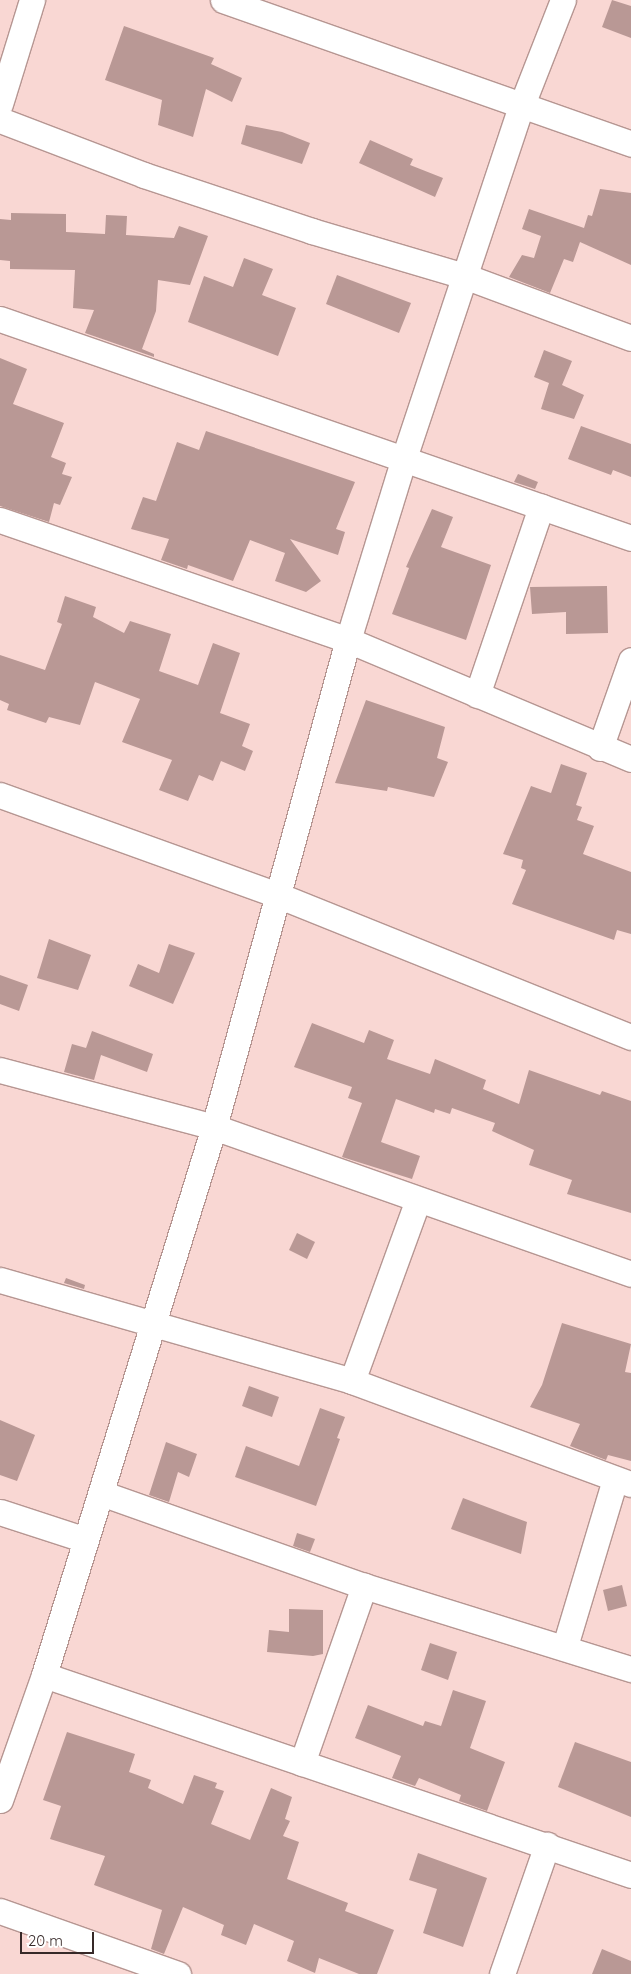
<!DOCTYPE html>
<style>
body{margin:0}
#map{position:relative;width:631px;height:1974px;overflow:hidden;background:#f9d7d3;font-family:Quicksand,sans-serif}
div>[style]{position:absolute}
.building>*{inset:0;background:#b99895}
.roads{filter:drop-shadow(1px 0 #b69692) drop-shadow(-1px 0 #b69692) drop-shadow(0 1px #b69692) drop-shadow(0 -1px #b69692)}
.minor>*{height:25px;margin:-12.5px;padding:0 12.5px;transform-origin:12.5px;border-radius:12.5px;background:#fff}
span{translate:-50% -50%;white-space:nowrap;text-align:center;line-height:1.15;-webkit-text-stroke:4.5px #fff;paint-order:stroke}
.scale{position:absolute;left:20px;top:1932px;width:74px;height:22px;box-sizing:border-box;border:2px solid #362928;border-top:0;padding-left:6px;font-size:15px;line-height:18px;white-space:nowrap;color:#362928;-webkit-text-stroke:4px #fff;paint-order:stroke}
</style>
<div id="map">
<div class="building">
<i style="clip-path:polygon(612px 0,631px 6px,631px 38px,602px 27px)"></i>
<i style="clip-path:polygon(124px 26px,214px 58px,211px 64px,242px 78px,232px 102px,206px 89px,193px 137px,158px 125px,162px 100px,105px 80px)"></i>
<i style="clip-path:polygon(246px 125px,282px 132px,310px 143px,302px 164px,241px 144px)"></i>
<i style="clip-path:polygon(370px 140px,413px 159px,410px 165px,443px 178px,435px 197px,359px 163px)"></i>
<i style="clip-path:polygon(600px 189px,631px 193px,631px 265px,580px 242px,573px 262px,564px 259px,550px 293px,509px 277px,522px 255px,534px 258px,541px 236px,522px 229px,529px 209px,584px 228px,588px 215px,592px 216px)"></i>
<i style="clip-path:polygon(11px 213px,66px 214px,66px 232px,105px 234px,106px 215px,127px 216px,126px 235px,174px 238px,179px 226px,208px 236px,190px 285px,158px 280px,156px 311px,142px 349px,154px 354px,154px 357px,85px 333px,94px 310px,73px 308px,75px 270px,10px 269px,10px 261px,0 260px,0 219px,11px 220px)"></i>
<i style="clip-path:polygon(244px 258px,273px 269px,262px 295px,296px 308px,278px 356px,188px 322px,204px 276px,233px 287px)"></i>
<i style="clip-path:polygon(337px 275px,411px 303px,399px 333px,326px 304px)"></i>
<i style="clip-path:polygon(544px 350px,572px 361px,562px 385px,584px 395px,574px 419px,541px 409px,549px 383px,534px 377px)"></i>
<i style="clip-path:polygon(0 358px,27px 369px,13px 404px,64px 423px,51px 457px,66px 463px,62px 474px,72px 477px,60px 505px,54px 503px,49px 522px,0 506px)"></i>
<i style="clip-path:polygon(581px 426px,631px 444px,631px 477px,613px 470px,611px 475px,568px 459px)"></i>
<i style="clip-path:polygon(206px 431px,355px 482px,336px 529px,345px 532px,338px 555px,290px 539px,321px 581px,306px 592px,275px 581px,285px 553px,250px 540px,233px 581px,188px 565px,187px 569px,161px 560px,169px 539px,131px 529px,143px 497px,156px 501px,177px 442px,199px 450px)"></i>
<i style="clip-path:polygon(518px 474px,538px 482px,535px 489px,514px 482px)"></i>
<i style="clip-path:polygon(432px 509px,453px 517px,441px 547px,491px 565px,466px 640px,392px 614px,409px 568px,406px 567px)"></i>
<i style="clip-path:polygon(607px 586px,608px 633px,566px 634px,566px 612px,532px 614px,530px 587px)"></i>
<i style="clip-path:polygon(65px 596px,96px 607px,93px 617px,124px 633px,130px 621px,171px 634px,159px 671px,198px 685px,213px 643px,240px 653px,220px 713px,250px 724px,242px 746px,253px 751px,245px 771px,221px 761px,213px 781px,199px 775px,188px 801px,159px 790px,172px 760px,122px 742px,140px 699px,95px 682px,80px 725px,49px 717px,46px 723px,7px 710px,9px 704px,0 700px,0 655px,45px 670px,62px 624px,57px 622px)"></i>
<i style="clip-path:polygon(366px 700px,445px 727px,437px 758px,448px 762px,434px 797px,388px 787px,387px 791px,335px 783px)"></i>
<i style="clip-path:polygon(561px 764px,587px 773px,576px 805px,582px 807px,577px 820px,594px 826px,583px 854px,631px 872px,631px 934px,617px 930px,614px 940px,512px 904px,526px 870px,521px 868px,523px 860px,503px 854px,531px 786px,551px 793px)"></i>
<i style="clip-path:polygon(49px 939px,91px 955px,78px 990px,37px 978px)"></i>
<i style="clip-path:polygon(169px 944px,195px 953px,173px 1004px,129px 986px,138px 964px,159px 973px)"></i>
<i style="clip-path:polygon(0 975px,28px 985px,19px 1011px,0 1004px)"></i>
<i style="clip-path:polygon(312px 1023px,364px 1043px,369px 1030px,394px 1040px,387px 1059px,430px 1074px,435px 1059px,486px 1080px,483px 1089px,519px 1104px,529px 1070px,600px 1095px,602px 1091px,631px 1101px,631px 1213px,567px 1194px,572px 1180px,529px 1165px,534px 1150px,492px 1131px,495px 1123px,452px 1108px,450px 1114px,435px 1109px,434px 1113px,396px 1099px,381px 1142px,420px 1156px,412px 1179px,342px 1157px,362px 1103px,348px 1098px,352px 1087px,294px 1067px)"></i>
<i style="clip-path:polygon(92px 1031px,153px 1054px,147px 1072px,101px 1055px,94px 1080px,64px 1072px,72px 1044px,86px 1048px)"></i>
<i style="clip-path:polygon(297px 1233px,315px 1242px,307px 1259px,289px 1250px)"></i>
<i style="clip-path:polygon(66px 1278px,85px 1285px,84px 1289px,64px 1283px)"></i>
<i style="clip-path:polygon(562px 1323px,631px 1344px,625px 1372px,631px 1373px,631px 1461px,608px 1455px,606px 1460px,570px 1446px,580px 1424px,530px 1407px,542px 1385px)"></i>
<i style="clip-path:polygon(249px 1386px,279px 1397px,272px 1417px,242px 1406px)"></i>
<i style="clip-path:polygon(320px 1408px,345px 1417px,337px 1438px,340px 1439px,316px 1506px,235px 1477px,246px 1446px,299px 1466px)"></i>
<i style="clip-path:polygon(0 1420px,35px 1435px,17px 1481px,0 1475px)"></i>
<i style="clip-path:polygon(166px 1442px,197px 1454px,189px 1477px,178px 1472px,169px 1502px,149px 1495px)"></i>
<i style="clip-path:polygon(463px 1498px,527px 1522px,521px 1554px,451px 1529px)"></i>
<i style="clip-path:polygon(297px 1533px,315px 1539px,310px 1552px,293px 1546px)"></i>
<i style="clip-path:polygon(622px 1585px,627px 1606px,608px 1611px,603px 1590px)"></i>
<i style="clip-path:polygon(289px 1609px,323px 1610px,323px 1654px,313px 1656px,267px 1652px,269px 1630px,289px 1632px)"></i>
<i style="clip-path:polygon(430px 1643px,457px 1652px,448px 1680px,421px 1670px)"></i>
<i style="clip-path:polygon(453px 1690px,486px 1701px,470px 1748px,505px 1762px,487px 1811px,459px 1801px,461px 1795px,419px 1778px,415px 1786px,392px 1778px,401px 1756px,355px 1738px,368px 1705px,423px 1726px,425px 1721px,441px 1726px)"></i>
<i style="clip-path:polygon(67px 1732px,135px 1754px,129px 1772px,151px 1780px,148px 1788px,183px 1804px,194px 1775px,217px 1783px,215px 1788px,224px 1791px,211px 1824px,250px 1840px,271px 1788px,292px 1797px,285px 1819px,290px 1821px,283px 1836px,299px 1842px,287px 1879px,348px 1903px,345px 1911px,394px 1930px,377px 1974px,359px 1974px,319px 1958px,315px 1973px,287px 1961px,294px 1941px,254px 1924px,246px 1945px,221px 1935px,224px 1925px,183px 1907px,164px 1954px,151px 1949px,162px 1910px,94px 1885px,105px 1856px,50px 1839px,61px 1806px,43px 1800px)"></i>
<i style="clip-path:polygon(575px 1742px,631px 1762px,631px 1817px,558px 1787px)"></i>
<i style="clip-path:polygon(418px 1853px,487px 1878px,463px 1947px,423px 1933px,437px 1889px,409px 1880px)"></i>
<i style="clip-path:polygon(602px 1949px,631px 1961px,631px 1974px,592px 1974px)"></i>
</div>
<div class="roads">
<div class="minor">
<i style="left:223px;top:0;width:433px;rotate:19.4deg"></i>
<i style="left:0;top:104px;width:109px;rotate:-72.9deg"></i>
<i style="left:0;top:120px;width:154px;rotate:20.9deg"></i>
<i style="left:144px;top:175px;width:177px;rotate:18.4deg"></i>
<i style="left:312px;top:231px;width:162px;rotate:16.5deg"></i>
<i style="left:467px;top:277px;width:175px;rotate:20.4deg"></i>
<i style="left:0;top:319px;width:668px;rotate:19.14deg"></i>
<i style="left:0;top:520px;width:368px;rotate:19deg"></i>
<i style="left:348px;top:640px;width:307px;rotate:22.8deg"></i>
<i style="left:477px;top:695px;width:199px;rotate:-71.2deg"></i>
<i style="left:600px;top:748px;width:93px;rotate:-70.6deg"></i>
<i style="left:0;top:795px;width:298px;rotate:19.8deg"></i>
<i style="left:280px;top:896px;width:378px;rotate:21.9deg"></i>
<i style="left:0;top:1070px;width:221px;rotate:14.9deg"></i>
<i style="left:214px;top:1127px;width:442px;rotate:19.4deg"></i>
<i style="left:0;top:1280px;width:366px;rotate:16deg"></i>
<i style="left:352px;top:1381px;width:297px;rotate:20.3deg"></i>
<i style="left:352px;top:1381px;width:193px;rotate:-70deg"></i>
<i style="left:101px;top:1493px;width:279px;rotate:19.5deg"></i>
<i style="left:364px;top:1586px;width:280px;rotate:17.3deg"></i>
<i style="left:0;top:1512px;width:90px;rotate:18deg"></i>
<i style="left:565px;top:1646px;width:174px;rotate:-73.3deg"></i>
<i style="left:44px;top:1675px;width:620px;rotate:18.81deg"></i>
<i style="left:302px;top:1763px;width:188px;rotate:-70.7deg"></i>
<i style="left:0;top:1800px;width:133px;rotate:-70.6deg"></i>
<i style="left:44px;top:1675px;width:574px;rotate:-72.77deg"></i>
<i style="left:214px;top:1127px;width:505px;rotate:-74.62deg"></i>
<i style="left:348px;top:640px;width:190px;rotate:-72.9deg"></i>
<i style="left:404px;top:458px;width:370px;rotate:-71.6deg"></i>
<i style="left:521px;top:107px;width:115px;rotate:-68.6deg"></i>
<i style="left:0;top:1911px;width:189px;rotate:19.5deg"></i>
<i style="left:502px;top:1974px;width:137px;rotate:-70.8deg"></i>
</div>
</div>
<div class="scale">20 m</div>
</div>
